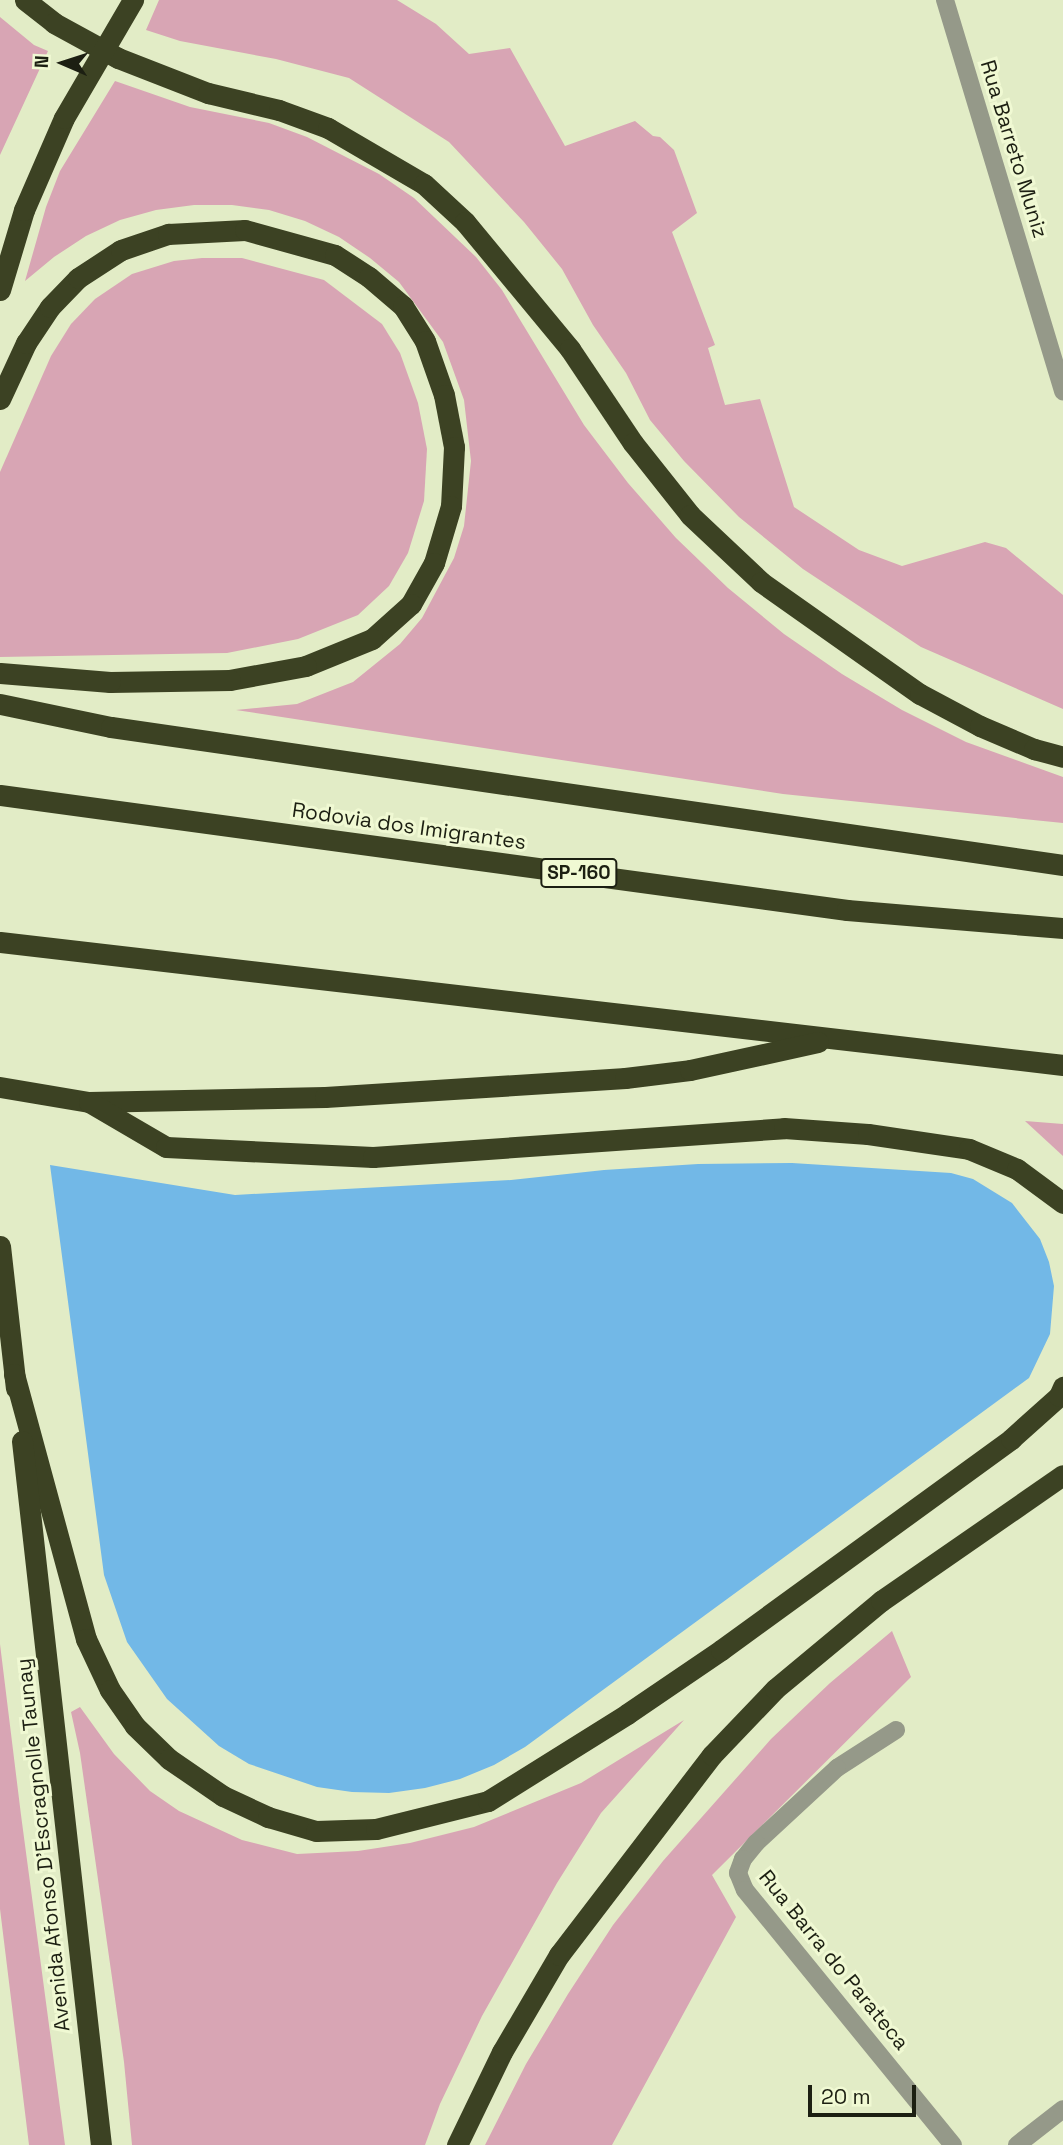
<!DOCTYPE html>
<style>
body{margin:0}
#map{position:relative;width:1063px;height:2145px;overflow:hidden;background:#e2ecc6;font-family:"Space Grotesk",sans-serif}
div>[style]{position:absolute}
.green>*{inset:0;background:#d8a5b4}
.water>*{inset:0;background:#72b8e7}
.minor>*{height:18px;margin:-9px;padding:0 9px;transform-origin:9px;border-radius:9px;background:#959989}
.highway>*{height:21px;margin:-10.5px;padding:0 10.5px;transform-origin:10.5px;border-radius:10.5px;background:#3c4223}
.highway-bridge>*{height:21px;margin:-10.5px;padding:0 10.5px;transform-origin:10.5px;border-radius:10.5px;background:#3c4223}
span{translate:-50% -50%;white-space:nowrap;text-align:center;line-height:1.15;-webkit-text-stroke:6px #f0f9d3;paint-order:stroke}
.shield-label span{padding:2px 5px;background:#f0f9d3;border:2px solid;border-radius:5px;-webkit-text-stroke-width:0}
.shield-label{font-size:19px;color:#1c1f12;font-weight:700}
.street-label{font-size:21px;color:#1c1f12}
.north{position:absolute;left:28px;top:28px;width:70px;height:70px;-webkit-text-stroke:5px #f0f9d3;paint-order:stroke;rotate:273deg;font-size:19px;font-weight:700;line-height:28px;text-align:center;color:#1c1f12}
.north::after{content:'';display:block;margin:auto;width:24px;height:32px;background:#1c1f12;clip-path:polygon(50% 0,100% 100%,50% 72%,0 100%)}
.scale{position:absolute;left:808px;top:2085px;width:108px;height:32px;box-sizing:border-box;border:4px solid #1c1f12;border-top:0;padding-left:9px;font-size:21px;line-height:24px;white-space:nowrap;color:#1c1f12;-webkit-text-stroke:5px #f0f9d3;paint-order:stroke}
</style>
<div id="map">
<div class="green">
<i style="clip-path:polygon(159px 0,397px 0,436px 24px,469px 54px,510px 48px,565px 146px,635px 121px,653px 136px,660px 137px,674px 150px,697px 213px,672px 232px,715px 345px,708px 348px,725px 405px,760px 399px,794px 507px,859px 550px,902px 566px,985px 542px,1006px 548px,1063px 595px,1063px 709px,921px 647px,803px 569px,739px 517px,684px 461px,650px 420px,626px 373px,593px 325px,562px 269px,524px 222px,449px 142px,349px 78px,276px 59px,180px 41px,146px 30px)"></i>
<i style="clip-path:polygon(0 17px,34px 45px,48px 51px,0 155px)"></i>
<i style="clip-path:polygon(115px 81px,190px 107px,269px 123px,307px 137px,379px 174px,414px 198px,476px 257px,502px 290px,584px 425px,628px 483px,676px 538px,728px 588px,784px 634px,842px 674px,902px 710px,966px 742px,1063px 777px,1063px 823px,783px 794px,236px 710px,297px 704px,353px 682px,400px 644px,422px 618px,454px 558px,464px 526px,471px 461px,464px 400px,443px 342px,399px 282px,370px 258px,339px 237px,305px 221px,269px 210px,232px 205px,194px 205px,156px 210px,120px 220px,86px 236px,54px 257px,25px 281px,46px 207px,60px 171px)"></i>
<i style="clip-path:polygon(202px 258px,242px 258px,324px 280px,382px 324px,400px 353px,418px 403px,427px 449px,424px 501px,408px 553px,389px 586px,358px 615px,298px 639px,227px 653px,0 657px,0 472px,51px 356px,71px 324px,95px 299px,132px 274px,174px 261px)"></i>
<i style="clip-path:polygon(1025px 1121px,1063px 1124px,1063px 1156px)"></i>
<i style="clip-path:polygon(892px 1631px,911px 1677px,712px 1875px,736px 1917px,612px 2145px,485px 2145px,526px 2064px,568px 1994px,613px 1925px,663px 1861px,771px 1739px,830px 1683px)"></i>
<i style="clip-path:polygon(0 1644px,21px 1815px,65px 2145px,29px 2145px,0 1909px)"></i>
<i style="clip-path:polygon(80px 1707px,114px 1754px,150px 1791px,179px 1811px,242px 1840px,297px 1854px,358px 1851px,410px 1843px,474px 1827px,581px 1783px,684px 1720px,601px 1813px,557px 1883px,482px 2016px,440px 2104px,425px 2145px,132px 2145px,124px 2062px,80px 1753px,71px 1712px)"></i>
</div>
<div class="water">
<i style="clip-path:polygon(792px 1163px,951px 1173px,973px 1179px,1012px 1203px,1040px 1239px,1049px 1262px,1054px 1286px,1050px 1334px,1029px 1378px,525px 1747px,494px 1765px,460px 1779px,425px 1788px,389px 1793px,352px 1792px,317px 1787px,249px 1764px,219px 1746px,167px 1699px,127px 1642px,104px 1575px,50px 1165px,235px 1195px,511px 1180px,604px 1170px,698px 1164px)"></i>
</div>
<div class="minor">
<i style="left:945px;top:0;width:409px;rotate:73.2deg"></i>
<i style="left:896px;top:1730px;width:70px;rotate:147.2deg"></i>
<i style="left:837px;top:1768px;width:110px;rotate:137.2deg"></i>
<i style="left:756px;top:1843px;width:21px;rotate:129deg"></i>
<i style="left:743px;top:1859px;width:15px;rotate:110deg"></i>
<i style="left:738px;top:1873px;width:18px;rotate:68deg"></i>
<i style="left:745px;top:1890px;width:329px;rotate:50.8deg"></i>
<i style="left:1017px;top:2145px;width:58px;rotate:-38deg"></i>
</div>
<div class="highway">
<i style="left:25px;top:0;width:37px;rotate:38deg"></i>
<i style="left:54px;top:23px;width:73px;rotate:28.7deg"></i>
<i style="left:118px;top:58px;width:97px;rotate:21.3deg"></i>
<i style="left:208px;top:93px;width:73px;rotate:13.5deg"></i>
<i style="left:279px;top:110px;width:52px;rotate:20.2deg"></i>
<i style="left:328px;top:128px;width:111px;rotate:30.3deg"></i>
<i style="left:424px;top:184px;width:56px;rotate:42.8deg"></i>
<i style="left:465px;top:222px;width:165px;rotate:50.4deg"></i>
<i style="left:570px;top:349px;width:113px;rotate:56.2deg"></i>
<i style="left:633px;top:443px;width:92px;rotate:51.6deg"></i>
<i style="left:690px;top:515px;width:98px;rotate:43.3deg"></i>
<i style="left:761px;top:582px;width:194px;rotate:35.2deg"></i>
<i style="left:920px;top:694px;width:68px;rotate:28.1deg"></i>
<i style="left:980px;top:726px;width:59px;rotate:23.1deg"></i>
<i style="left:1034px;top:749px;width:30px;rotate:15deg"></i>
<i style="left:0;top:290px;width:84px;rotate:-73.3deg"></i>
<i style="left:24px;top:210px;width:100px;rotate:-66.5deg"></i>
<i style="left:0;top:399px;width:62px;rotate:-65.1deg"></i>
<i style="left:26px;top:343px;width:43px;rotate:-56.3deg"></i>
<i style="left:50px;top:307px;width:40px;rotate:-46deg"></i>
<i style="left:78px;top:278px;width:51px;rotate:-33.1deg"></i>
<i style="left:121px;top:250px;width:50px;rotate:-18.8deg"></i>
<i style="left:168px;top:234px;width:77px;rotate:-3deg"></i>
<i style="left:245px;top:230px;width:93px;rotate:15.5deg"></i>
<i style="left:335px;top:255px;width:40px;rotate:32.9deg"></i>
<i style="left:369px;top:277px;width:45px;rotate:40.5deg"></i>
<i style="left:403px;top:306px;width:41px;rotate:57.8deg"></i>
<i style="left:425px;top:341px;width:57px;rotate:70.6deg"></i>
<i style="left:444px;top:395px;width:53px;rotate:79.1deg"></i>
<i style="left:454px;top:447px;width:59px;rotate:92.9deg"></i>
<i style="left:451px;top:506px;width:59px;rotate:106.6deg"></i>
<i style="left:434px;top:563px;width:47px;rotate:119.3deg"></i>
<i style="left:411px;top:604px;width:52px;rotate:138.1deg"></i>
<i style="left:372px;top:639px;width:71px;rotate:157.8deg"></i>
<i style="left:306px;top:666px;width:77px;rotate:169.6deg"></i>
<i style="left:230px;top:680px;width:120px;rotate:179deg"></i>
<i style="left:110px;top:682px;width:110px;rotate:-175.3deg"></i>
<i style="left:0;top:704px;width:113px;rotate:11.7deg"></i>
<i style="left:111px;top:727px;width:962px;rotate:8.25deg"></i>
<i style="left:0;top:795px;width:855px;rotate:7.73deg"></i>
<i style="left:847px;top:910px;width:217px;rotate:4.8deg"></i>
<i style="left:0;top:942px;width:1070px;rotate:6.6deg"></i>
<i style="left:0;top:1087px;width:90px;rotate:9.6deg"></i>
<i style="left:89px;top:1102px;width:236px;rotate:-1.2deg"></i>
<i style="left:325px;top:1097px;width:301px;rotate:-3.6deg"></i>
<i style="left:625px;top:1078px;width:65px;rotate:-7deg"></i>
<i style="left:690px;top:1070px;width:131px;rotate:-12.3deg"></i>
<i style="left:89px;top:1102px;width:89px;rotate:30.3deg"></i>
<i style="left:166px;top:1147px;width:207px;rotate:2.8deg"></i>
<i style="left:373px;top:1157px;width:412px;rotate:-4deg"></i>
<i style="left:784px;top:1128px;width:84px;rotate:4.1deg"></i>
<i style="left:868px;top:1134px;width:102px;rotate:8.4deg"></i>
<i style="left:969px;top:1149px;width:52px;rotate:22.6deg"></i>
<i style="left:1017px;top:1169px;width:57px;rotate:36.5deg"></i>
<i style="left:0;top:1246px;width:143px;rotate:83.6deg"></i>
<i style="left:14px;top:1374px;width:275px;rotate:74.8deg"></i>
<i style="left:86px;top:1639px;width:56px;rotate:64.8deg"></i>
<i style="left:110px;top:1690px;width:44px;rotate:55.2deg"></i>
<i style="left:135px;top:1726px;width:47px;rotate:44.1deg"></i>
<i style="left:169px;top:1759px;width:65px;rotate:34.4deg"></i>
<i style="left:223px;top:1796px;width:50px;rotate:25deg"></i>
<i style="left:268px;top:1817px;width:50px;rotate:16.3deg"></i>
<i style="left:316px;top:1831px;width:60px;rotate:-1.9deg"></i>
<i style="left:376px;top:1829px;width:115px;rotate:-14deg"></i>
<i style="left:488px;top:1801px;width:164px;rotate:-32deg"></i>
<i style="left:627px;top:1714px;width:114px;rotate:-34.2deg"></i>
<i style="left:721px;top:1650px;width:359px;rotate:-36deg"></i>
<i style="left:1011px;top:1439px;width:64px;rotate:-41.9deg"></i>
<i style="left:1059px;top:1396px;width:10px;rotate:-66deg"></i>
<i style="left:22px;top:1441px;width:708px;rotate:83.6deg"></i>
<i style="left:457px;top:2145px;width:103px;rotate:-64.2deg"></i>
<i style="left:502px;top:2052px;width:113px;rotate:-59.6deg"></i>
<i style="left:559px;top:1955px;width:252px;rotate:-52.6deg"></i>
<i style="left:712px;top:1755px;width:91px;rotate:-46.3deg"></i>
<i style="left:775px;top:1689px;width:138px;rotate:-39.7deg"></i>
<i style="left:881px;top:1601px;width:221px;rotate:-34.7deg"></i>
</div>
<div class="highway-bridge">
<i style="left:64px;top:118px;width:137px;rotate:-59.7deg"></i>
</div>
<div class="shield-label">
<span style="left:579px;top:873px">SP-160</span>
</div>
<div class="street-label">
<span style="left:1014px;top:149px;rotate:73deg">Rua Barreto Muniz</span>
<span style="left:409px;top:826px;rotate:8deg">Rodovia dos Imigrantes</span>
<span style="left:43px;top:1845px;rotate:-96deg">Avenida Afonso D'Escragnolle Taunay</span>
<span style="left:834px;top:1960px;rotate:51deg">Rua Barra do Parateca</span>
</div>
<div class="north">N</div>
<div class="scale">20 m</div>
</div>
